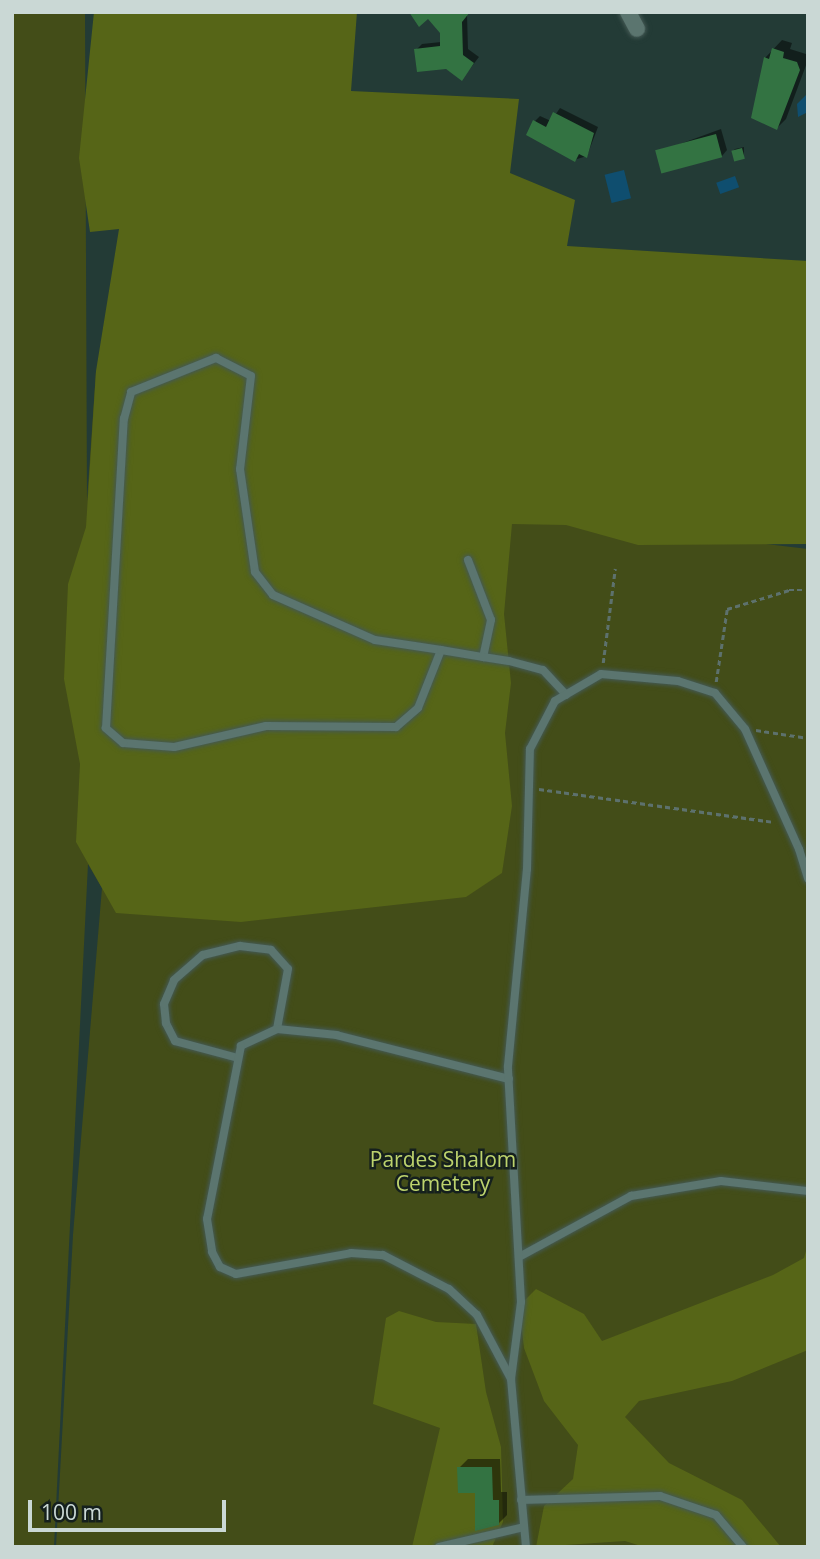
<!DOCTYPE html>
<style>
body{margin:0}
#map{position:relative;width:820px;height:1559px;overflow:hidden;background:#233b36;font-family:"Open Sans",sans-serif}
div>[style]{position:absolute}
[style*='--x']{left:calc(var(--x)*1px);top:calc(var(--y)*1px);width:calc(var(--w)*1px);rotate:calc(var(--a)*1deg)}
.green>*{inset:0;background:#434d18}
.forest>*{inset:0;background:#566517}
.water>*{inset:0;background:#0f4e6f;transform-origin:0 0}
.shadow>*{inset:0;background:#0007}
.building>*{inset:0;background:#337342;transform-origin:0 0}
.path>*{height:2.5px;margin-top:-1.25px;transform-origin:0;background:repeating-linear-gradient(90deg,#5d716d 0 5px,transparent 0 8.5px)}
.roads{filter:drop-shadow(0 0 2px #445954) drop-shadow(0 0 2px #445954)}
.service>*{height:8px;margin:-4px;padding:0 4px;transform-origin:4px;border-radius:4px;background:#5b756f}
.minor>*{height:16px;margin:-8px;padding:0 8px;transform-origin:8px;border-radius:8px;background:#5b756f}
span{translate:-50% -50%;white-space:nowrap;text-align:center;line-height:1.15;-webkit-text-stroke:5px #15201d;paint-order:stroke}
.park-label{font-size:21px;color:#bdd36d}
.frame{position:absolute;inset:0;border:14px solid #cad8d5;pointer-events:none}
.scale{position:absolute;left:28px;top:1500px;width:198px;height:32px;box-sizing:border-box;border:4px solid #cad8d5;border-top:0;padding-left:9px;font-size:21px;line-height:24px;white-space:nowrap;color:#cad8d5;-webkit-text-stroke:5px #15201d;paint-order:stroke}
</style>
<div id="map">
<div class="green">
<i style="clip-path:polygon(12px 12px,85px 12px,87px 501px,96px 371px,518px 514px,808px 549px,808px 1547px,56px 1547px,73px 1235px,102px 888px,88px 864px,54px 1547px,12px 1547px)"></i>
</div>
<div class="forest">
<i style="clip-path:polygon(94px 12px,357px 12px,351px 91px,519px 99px,510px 173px,575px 200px,567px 246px,808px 261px,808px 544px,638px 545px,566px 525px,512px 524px,504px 614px,511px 683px,505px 733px,512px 806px,502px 873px,466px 897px,241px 922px,116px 913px,76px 842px,80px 764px,64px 679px,68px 584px,86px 527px,96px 371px,119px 229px,90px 232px,79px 158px)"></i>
<i style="clip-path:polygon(808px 1244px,808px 1350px,732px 1381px,639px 1401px,625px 1417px,669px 1463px,742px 1500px,781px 1547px,644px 1547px,625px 1541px,536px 1547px,544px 1506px,573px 1479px,578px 1445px,544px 1401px,524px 1348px,519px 1306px,536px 1289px,584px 1314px,602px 1341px,773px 1275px,804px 1258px)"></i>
<i style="clip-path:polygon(399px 1311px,436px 1322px,476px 1324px,486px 1392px,501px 1447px,503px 1522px,492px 1547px,412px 1547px,440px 1428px,373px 1404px,386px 1318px)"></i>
</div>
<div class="water">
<i style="clip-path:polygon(808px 93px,808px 112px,798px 117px,797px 104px)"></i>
<i style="left:624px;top:170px;width:29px;height:20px;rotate:76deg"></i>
<i style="left:735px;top:176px;width:12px;height:20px;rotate:70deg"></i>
</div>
<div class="shadow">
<i style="clip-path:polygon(411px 12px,467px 14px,468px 49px,479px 57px,462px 79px,416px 50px,422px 44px,441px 42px,441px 32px,428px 17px)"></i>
<i style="clip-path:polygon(782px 40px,792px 43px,790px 49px,806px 54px,808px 60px,786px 119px,777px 128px,765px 58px)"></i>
<i style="clip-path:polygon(560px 108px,598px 127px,587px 156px,574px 160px,535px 121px,540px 116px,551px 121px)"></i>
<i style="clip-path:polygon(721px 129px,727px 150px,722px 156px,658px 152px)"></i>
<i style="clip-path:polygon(744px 147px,744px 158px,733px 151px,735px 149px)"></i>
<i style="clip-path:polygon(468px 1459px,500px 1459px,501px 1492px,507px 1492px,507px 1515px,498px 1524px,459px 1468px)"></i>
</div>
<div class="building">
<i style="clip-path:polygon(409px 12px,470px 12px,462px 22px,463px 55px,474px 63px,462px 81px,446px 69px,417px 72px,414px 49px,440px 46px,440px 33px,428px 19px,419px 27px)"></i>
<i style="clip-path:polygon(772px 48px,784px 52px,783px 58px,797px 62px,800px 70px,777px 130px,751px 118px,764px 57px,769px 59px)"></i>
<i style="clip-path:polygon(553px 112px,594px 133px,587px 158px,579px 154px,575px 162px,526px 135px,533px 120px,546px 127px)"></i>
<i style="left:716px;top:134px;width:24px;height:63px;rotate:75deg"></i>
<i style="left:742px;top:148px;width:11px;height:11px;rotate:75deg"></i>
<i style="clip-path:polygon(457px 1467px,492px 1467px,493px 1500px,499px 1500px,499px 1525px,475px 1531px,475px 1493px,458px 1493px)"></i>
</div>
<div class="path">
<i style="--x:603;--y:663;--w:95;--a:-82.7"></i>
<i style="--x:716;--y:682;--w:74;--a:-81.4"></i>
<i style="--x:727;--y:609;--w:65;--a:-17"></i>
<i style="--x:789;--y:590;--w:19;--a:0"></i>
<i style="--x:756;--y:730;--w:53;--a:8.7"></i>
<i style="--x:539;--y:789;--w:238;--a:8"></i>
</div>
<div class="roads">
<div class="service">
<i style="--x:468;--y:560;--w:64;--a:69"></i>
<i style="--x:491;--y:620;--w:38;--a:102"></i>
<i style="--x:441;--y:650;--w:62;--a:111.6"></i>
<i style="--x:418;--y:708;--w:29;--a:139"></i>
<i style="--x:396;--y:727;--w:130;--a:-179.6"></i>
<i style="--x:266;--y:726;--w:94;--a:167.1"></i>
<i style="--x:174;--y:747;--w:51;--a:-175.5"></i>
<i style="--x:123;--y:743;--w:23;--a:-139"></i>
<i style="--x:106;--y:728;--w:310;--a:-86.7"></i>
<i style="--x:124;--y:419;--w:28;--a:-75"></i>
<i style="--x:131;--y:392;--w:92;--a:-21.8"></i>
<i style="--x:216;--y:358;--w:39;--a:27"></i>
<i style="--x:251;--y:376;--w:94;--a:96.7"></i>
<i style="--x:240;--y:469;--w:104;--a:81.7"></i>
<i style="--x:255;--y:572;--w:29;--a:52"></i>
<i style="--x:273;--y:595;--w:111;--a:23.8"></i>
<i style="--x:375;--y:640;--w:67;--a:8.6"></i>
<i style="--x:441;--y:650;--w:43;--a:9.5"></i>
<i style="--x:483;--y:657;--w:26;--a:9"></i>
<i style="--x:509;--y:661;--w:35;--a:15"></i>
<i style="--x:543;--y:670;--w:34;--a:47"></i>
<i style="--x:238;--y:1058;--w:65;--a:-164.9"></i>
<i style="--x:175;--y:1041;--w:20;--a:-117"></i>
<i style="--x:166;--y:1023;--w:19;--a:-96"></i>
<i style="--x:164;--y:1004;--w:26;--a:-67"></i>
<i style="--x:174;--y:980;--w:38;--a:-41"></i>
<i style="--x:203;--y:955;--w:38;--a:-14"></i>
<i style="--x:240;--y:946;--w:31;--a:7"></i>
<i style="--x:271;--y:950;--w:25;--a:48"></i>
<i style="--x:288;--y:969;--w:61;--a:100.4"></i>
<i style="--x:509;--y:1079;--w:178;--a:-165.7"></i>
<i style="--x:337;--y:1035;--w:60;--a:-174.3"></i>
<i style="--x:277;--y:1029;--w:40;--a:155"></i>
<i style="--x:241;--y:1046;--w:176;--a:101.1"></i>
<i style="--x:207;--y:1219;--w:33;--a:81"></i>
<i style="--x:212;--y:1252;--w:17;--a:62"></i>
<i style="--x:220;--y:1267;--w:17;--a:24"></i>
<i style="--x:236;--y:1274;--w:117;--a:-10.3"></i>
<i style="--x:351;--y:1253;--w:32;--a:4"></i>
<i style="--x:383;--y:1255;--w:74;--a:27.3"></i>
<i style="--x:449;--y:1289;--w:38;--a:43"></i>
<i style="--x:477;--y:1315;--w:72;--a:62"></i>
<i style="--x:519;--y:1257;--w:128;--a:-28.6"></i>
<i style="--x:631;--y:1196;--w:91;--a:-9.5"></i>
<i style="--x:721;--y:1181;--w:88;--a:6.6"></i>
<i style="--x:521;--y:1500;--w:139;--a:-1.6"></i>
<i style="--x:660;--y:1496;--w:59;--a:18.7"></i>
<i style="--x:716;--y:1515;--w:42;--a:49.8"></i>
<i style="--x:439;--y:1547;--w:87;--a:-13.2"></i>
<i style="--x:526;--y:1547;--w:169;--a:-95.1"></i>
<i style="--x:511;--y:1379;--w:78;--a:-82.6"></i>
<i style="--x:521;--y:1302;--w:236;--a:-93.2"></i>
<i style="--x:508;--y:1066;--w:198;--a:-84.5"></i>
<i style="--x:527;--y:869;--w:120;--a:-88.6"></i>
<i style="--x:530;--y:749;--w:54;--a:-62.5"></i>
<i style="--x:555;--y:701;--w:53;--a:-30.4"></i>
<i style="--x:601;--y:674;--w:77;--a:5.2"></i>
<i style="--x:678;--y:681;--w:39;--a:18"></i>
<i style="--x:715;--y:693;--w:47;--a:50.2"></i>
<i style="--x:745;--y:729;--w:132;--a:65.8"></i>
<i style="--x:799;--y:849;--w:31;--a:73"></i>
</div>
<div class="minor">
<i style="--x:628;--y:12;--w:19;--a:62"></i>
</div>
</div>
<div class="park-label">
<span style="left:443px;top:1171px">Pardes Shalom<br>Cemetery</span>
</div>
<div class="frame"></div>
<div class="scale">100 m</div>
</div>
